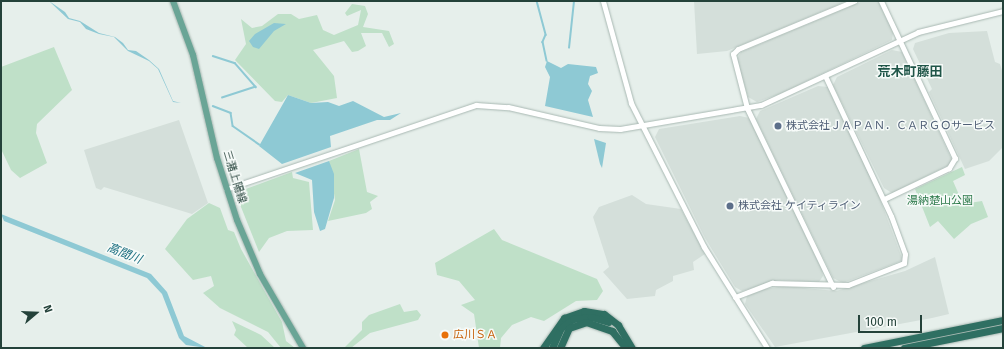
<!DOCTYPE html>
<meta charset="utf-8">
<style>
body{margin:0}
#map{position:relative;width:1004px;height:349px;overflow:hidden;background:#e6efeb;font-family:"Fira Sans","Noto Sans JP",sans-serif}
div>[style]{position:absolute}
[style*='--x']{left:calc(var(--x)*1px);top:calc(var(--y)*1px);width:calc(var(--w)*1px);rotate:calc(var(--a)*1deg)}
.built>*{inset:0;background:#d4dfda}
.green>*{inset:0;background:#bfe0c8}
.water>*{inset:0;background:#8ec9d4}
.stream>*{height:1.5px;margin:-0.75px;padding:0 0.75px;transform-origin:0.75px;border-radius:0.75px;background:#8ec9d4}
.roads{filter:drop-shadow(0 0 1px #a8b8b2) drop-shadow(0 0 1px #a8b8b2)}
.tertiary>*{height:5px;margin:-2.5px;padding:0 2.5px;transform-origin:2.5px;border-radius:2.5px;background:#fff}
.primary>*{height:6px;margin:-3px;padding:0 3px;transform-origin:3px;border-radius:3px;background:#6aa596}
.motorway>*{height:7px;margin:-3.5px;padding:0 3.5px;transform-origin:3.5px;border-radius:3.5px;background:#2f6f62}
.dots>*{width:11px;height:11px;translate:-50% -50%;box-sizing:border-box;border:2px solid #f7fbf9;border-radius:50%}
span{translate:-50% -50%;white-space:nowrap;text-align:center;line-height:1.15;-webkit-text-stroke:3px #f7fbf9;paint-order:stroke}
.service-label{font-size:11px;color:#4e5e75}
.left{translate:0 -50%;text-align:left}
.street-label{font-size:11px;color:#24423a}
.park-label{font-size:11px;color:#2d7a4b}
.food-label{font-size:11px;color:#c56008}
.water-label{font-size:12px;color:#1c6f80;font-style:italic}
.quarter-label{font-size:13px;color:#1f5548;font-weight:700}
.frame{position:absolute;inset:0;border:2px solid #24423a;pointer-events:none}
.north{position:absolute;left:16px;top:293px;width:40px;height:40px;-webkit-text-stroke:3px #f7fbf9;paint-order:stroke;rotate:71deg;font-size:11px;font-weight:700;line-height:16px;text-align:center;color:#24423a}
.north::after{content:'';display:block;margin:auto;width:14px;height:18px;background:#24423a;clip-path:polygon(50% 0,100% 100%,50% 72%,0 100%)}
.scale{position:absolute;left:858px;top:315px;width:64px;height:18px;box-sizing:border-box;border:2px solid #24423a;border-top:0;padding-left:5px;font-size:12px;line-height:14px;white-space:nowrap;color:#24423a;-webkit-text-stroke:3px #f7fbf9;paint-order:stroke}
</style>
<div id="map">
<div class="built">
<i style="clip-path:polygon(694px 1px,847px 1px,727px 51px,697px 54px)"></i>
<i style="clip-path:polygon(863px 1px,878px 1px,893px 33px,892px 40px,782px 93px,757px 102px,748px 97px,737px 59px,741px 52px)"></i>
<i style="clip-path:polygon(987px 31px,995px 62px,1000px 64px,1003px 74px,1003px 147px,989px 161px,965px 169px,929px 92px,932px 89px,913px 49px,915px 43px,949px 33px)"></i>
<i style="clip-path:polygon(892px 50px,902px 52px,952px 160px,949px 165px,892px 193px,884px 188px,833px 85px,837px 77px)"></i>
<i style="clip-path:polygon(818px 86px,828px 87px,877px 191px,902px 258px,901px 261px,843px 283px,833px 278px,756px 119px,760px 111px)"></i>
<i style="clip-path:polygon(740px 116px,749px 118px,822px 270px,823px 276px,819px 282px,778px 280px,742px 291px,735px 287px,705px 238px,655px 137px,659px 129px)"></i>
<i style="clip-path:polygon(179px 120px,208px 203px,192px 214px,104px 187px,101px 190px,96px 188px,84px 150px)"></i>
<i style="clip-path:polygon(632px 195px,646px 204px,681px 209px,705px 254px,693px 262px,694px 270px,673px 276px,673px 281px,656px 290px,655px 296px,627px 299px,603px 272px,609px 267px,593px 217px,599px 207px)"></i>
<i style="clip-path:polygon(935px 257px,949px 314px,932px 318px,775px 347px,745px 304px,747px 296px,765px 289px,784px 286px,836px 291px,905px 271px)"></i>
</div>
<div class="green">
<i style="clip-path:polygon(352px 4px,365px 6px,368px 14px,363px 27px,389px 31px,394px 44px,389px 47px,382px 33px,361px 33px,366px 46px,358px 51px,352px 52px,344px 41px,313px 50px,334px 76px,337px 98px,311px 103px,288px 95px,282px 102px,275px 101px,235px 60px,246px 44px,241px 19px,252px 28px,262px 26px,278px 14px,291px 14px,299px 19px,317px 15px,323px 30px,334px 35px,358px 25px,361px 10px,347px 16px,345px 13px)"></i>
<i style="clip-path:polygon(54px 47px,72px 90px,37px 124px,36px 133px,47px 163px,20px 178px,11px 170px,1px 149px,1px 67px)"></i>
<i style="clip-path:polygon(359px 149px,367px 192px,378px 196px,370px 202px,372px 209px,366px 213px,328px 221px,335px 200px,329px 161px)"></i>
<i style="clip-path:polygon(962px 167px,965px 175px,953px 181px,963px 204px,982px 201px,988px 217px,971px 224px,954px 239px,938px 221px,930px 227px,915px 189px)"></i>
<i style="clip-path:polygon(292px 172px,293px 178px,309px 182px,313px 230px,287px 231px,269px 238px,259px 252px,237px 197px,243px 190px)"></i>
<i style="clip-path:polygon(209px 203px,220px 208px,228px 230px,234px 232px,241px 249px,282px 322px,286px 341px,295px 348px,281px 348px,268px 332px,220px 308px,203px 293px,214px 286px,211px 276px,193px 280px,165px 249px,187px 219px)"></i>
<i style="clip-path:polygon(494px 229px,502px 240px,597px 279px,603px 291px,597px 300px,576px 301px,544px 321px,531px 317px,512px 325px,501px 338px,500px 348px,479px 348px,474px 314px,461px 305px,475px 300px,459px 281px,437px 275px,435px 263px)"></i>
<i style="clip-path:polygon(400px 304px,404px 312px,417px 310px,421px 315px,418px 320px,370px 333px,351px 348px,344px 348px,362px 330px,362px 322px,369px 315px)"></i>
<i style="clip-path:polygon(232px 321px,261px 335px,275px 348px,248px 348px,234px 335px,236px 330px)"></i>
</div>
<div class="water">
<i style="clip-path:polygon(49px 1px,65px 12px,69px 18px,80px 21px,99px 33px,115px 37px,123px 43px,128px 50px,136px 51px,149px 60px,159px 69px,173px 101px,181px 103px,173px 102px,158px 69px,149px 61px,128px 51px,114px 37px,99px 34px,86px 29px,80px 22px,68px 19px)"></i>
<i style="clip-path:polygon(274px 23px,286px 24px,274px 31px,259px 49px,253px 47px,249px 41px,255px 34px)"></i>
<i style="clip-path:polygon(547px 61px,561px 68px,568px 64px,596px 67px,598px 73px,590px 76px,588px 84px,592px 91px,588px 100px,593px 117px,545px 106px,550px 77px,545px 67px)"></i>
<i style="clip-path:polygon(288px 95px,311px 103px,328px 102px,339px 106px,353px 101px,384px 117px,401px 113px,390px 120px,377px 120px,330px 136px,331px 147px,282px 164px,259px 146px)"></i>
<i style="clip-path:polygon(594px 139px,606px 143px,602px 168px,600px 164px)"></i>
<i style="clip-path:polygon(329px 161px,334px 174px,334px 198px,325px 229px,320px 231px,314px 212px,312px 180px,295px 173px)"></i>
<i style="clip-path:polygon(1px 214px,151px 274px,167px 292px,184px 336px,207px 348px,186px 345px,179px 338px,162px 294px,147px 278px,4px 221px)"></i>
</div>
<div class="stream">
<i style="--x:537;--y:1;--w:35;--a:75"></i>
<i style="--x:546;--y:35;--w:8;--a:113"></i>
<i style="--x:543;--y:42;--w:19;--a:78"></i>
<i style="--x:569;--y:48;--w:47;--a:-83.9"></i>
<i style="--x:213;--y:56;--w:23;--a:18"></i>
<i style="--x:235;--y:63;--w:32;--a:49"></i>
<i style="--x:256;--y:87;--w:35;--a:162"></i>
<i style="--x:213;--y:106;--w:19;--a:21"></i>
<i style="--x:231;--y:113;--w:13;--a:81"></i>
<i style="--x:233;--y:126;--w:32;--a:35"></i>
</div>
<div class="roads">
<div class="tertiary">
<i style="--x:603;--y:1;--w:106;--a:74.6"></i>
<i style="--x:631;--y:103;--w:161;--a:63.1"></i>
<i style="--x:704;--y:247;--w:119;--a:58"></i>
<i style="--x:881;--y:1;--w:174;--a:64.8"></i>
<i style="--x:955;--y:158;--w:12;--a:121"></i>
<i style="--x:949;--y:168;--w:72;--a:154.5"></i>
<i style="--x:226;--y:189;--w:264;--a:-18.6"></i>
<i style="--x:476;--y:105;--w:32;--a:4"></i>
<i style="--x:508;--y:107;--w:93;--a:13"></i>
<i style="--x:599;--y:128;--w:21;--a:3"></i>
<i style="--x:620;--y:129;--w:143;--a:-9.7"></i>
<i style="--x:761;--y:105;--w:173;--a:-24.9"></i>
<i style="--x:918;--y:32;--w:88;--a:-13.9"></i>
<i style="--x:833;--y:287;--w:199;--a:-115.7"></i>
<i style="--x:747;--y:108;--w:56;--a:-104.5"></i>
<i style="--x:733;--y:54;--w:7;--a:-45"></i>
<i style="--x:738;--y:49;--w:126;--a:-22.5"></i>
<i style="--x:735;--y:297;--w:40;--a:-21"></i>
<i style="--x:772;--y:283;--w:76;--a:1.5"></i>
<i style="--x:848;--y:285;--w:60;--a:-21.4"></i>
<i style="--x:904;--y:263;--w:9;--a:-84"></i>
<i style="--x:905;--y:254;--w:40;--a:-110.2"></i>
<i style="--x:891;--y:216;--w:155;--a:-115.2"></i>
</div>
<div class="primary">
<i style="--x:173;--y:1;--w:58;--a:69.7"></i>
<i style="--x:193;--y:55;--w:106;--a:76.9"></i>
<i style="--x:217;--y:158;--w:65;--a:72.1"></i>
<i style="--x:237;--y:220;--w:59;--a:66.9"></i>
<i style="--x:260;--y:274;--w:86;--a:59.8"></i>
</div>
<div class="motorway">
<i style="--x:543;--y:348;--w:37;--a:-55"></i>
<i style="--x:564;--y:318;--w:21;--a:-19"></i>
<i style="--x:584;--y:311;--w:20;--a:9"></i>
<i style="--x:604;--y:314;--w:18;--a:38"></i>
<i style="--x:618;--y:325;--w:27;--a:59"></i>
<i style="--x:552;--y:348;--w:22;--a:-66"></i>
<i style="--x:561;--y:328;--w:15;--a:-37"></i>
<i style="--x:573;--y:319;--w:18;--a:-6"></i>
<i style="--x:591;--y:317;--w:18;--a:16"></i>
<i style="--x:560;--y:348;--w:22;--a:-66"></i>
<i style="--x:569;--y:328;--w:18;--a:-19"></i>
<i style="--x:586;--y:322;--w:28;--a:19"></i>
<i style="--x:612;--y:331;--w:22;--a:51"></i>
<i style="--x:864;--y:348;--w:142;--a:-11.4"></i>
<i style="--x:904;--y:348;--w:101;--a:-11.4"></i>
</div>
</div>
<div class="dots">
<i style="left:778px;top:126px;background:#5c6f8a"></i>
<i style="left:730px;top:206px;background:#5c6f8a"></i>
<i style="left:445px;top:335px;background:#e8710a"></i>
</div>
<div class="service-label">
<span class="left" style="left:786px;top:126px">株式会社ＪＡＰＡＮ．ＣＡＲＧＯサービス</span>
<span class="left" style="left:738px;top:206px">株式会社 ケイティライン</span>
</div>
<div class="street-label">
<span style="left:234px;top:177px;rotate:73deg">三潴上陽線</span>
</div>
<div class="park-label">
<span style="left:940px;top:201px">湯納楚山公園</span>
</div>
<div class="food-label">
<span class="left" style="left:453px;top:335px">広川ＳＡ</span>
</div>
<div class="water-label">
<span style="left:124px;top:254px;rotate:22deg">高間川</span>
</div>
<div class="quarter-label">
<span style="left:910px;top:72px">荒木町藤田</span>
</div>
<div class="frame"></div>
<div class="north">N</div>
<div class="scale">100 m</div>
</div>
